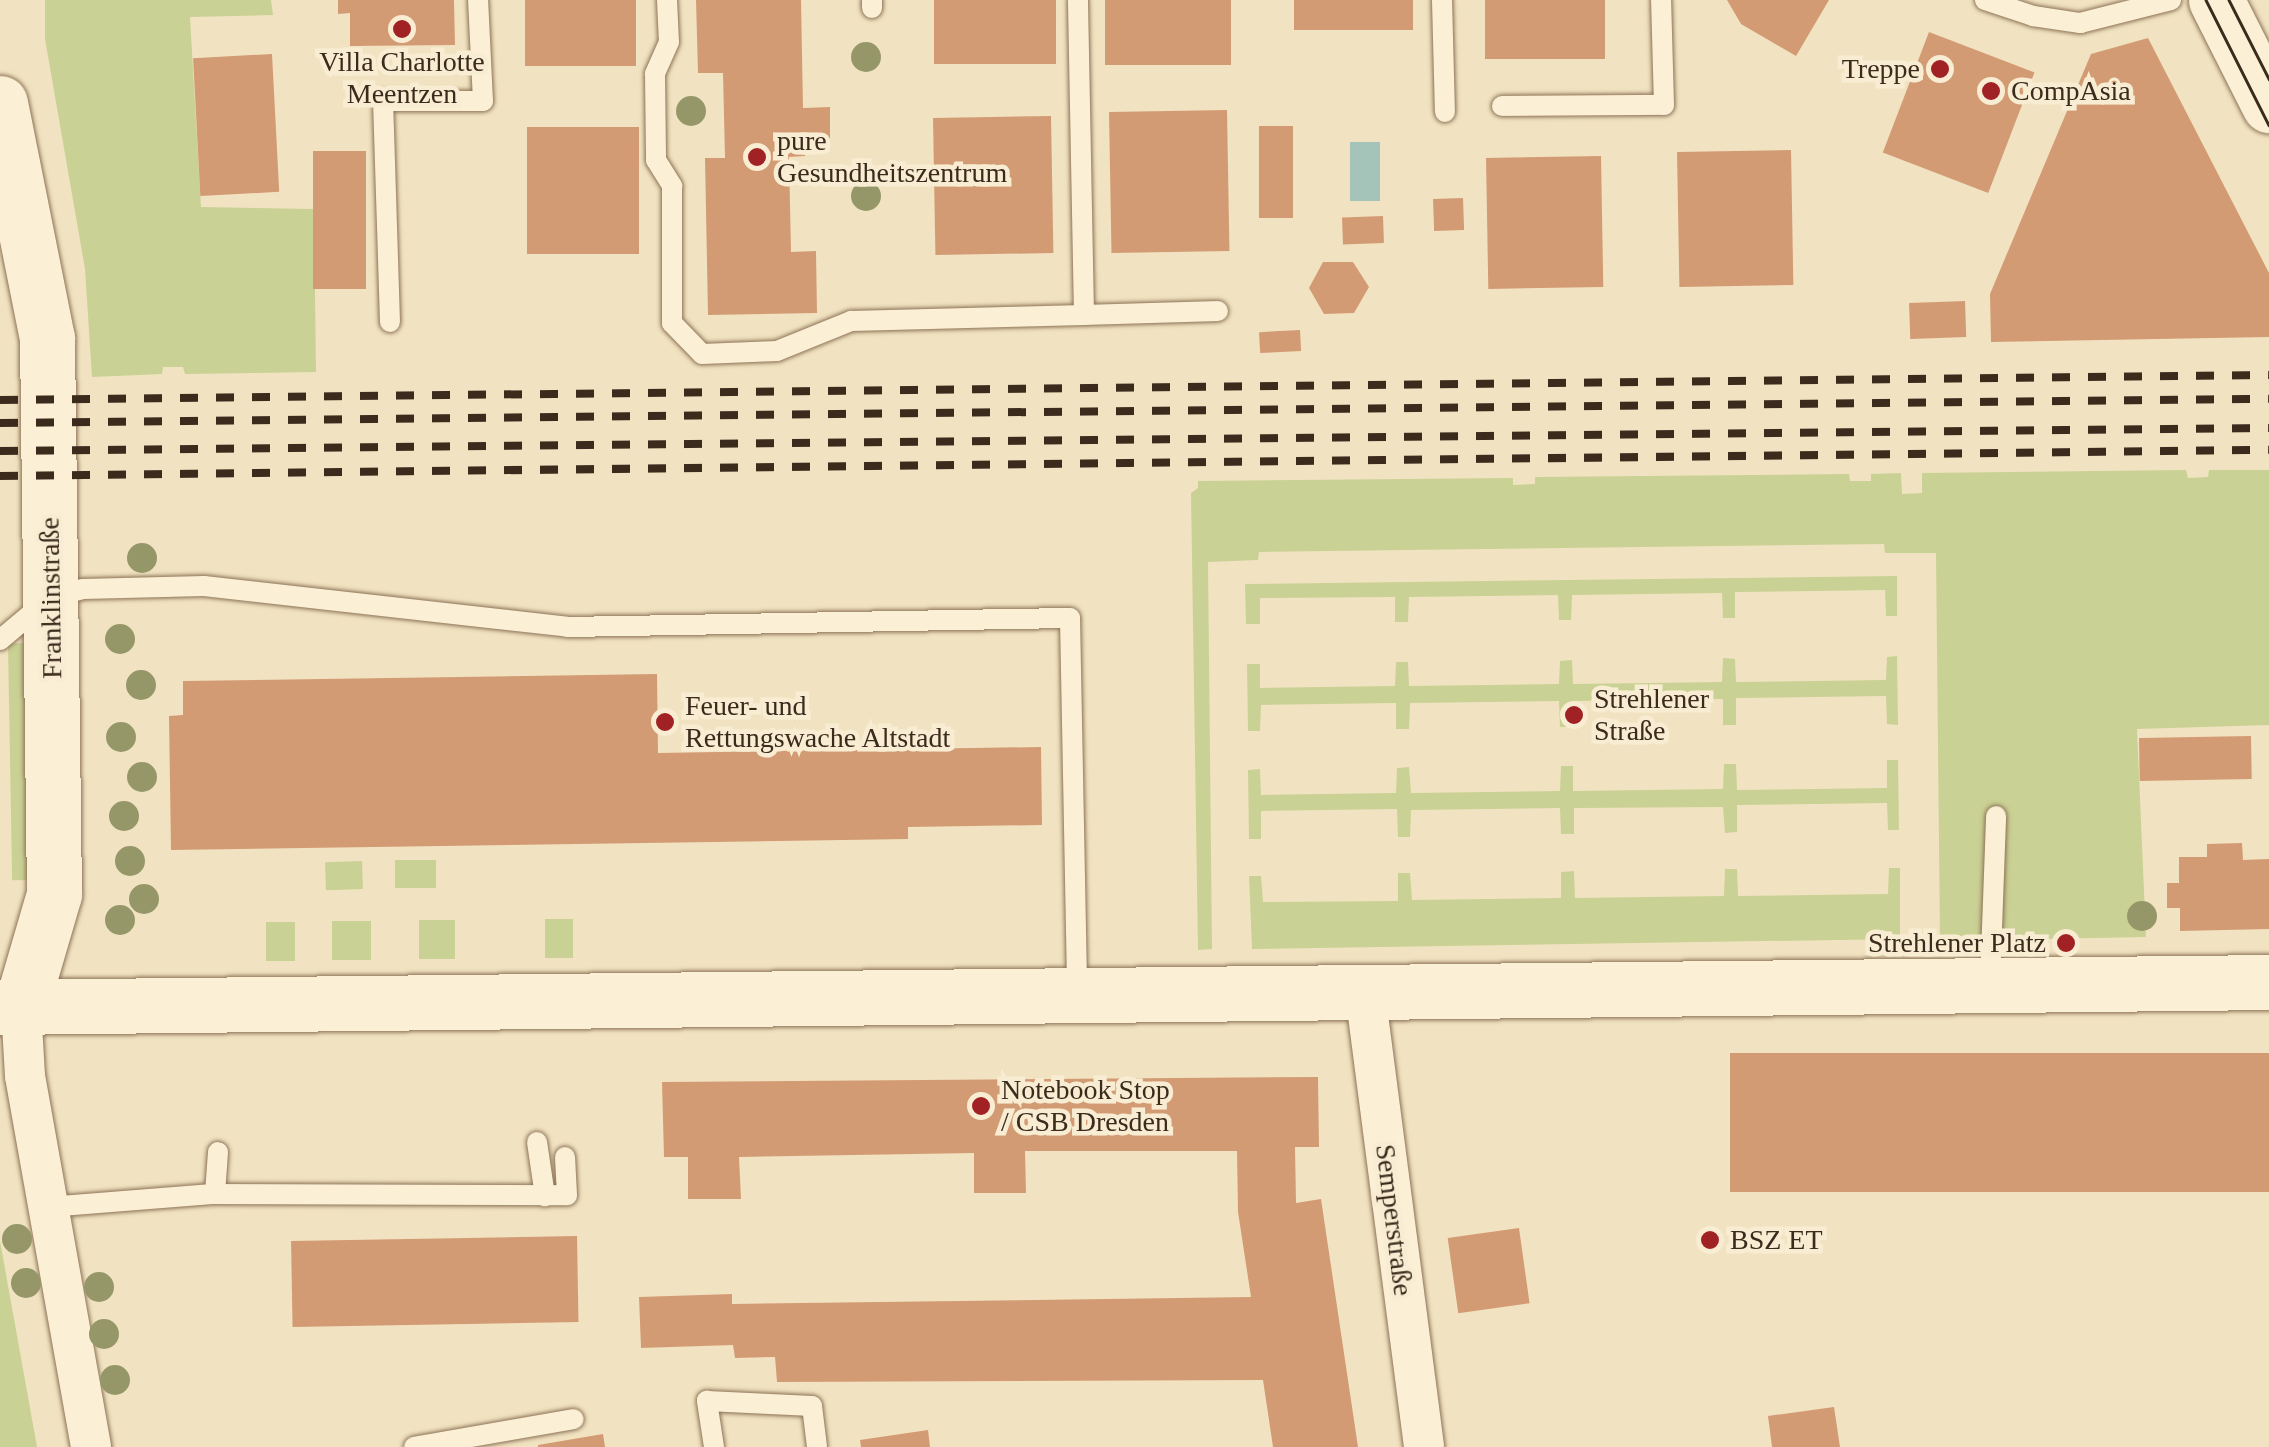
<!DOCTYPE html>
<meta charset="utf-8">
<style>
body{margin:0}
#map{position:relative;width:2269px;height:1447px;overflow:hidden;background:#f1e3c1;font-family:"Times New Roman",serif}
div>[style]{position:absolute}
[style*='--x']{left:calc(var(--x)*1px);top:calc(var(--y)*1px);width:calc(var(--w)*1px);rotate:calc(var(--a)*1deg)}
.green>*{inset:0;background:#cad194;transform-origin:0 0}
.water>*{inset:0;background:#a4c4ba;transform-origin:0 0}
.building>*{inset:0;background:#d39b74;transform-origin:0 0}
.roads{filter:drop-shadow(0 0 2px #8d7357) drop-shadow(0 0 2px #8d7357)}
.service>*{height:20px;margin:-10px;padding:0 10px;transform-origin:10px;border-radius:10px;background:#fbf0d5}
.minor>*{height:40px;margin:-20px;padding:0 20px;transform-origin:20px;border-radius:20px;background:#fbf0d5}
.secondary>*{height:55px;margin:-27.5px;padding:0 27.5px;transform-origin:27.5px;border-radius:27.5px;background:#fbf0d5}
.tram>*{height:2.5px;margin:-1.25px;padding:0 1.25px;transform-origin:1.25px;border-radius:1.25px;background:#3b2b1d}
.rail>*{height:8px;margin-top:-4px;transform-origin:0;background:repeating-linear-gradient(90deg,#3b2b1d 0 18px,transparent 0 36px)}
.trees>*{width:30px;height:30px;margin:-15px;border-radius:50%;background:#969769}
.dots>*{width:28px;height:28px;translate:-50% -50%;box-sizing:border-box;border:5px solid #f8edd2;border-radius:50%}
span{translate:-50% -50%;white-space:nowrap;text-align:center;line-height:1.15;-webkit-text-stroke:9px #f8edd2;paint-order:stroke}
.poi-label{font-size:28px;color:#3b2b1d}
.right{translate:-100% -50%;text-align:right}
.left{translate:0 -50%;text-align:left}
.street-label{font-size:28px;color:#3b2b1d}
</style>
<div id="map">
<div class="green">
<i style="clip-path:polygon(45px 0,271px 0,273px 15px,190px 17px,201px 207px,314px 209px,316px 372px,185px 374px,183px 367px,163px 367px,162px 374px,92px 377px,85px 269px,45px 39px)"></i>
<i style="clip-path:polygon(2186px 470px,2188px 478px,2208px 477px,2209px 470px,2269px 470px,2269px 725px,2137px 729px,2146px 937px,1940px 941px,1936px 553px,1885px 553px,1884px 544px,1259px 552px,1258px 560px,1208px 562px,1212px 949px,1198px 950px,1191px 493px,1198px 488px,1198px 481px,1513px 478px,1513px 485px,1535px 484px,1535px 477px,1849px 474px,1850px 481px,1871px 481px,1871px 474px,1901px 473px,1902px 494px,1922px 493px,1922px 473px)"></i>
<i style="clip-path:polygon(1897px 576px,1897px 616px,1886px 616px,1885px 590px,1735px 592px,1735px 618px,1723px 618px,1722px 593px,1572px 595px,1571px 620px,1559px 620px,1558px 595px,1409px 597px,1408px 622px,1395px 622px,1395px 597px,1260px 598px,1260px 624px,1246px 624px,1245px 584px)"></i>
<i style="left:30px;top:643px;width:237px;height:22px;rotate:89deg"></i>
<i style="clip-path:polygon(1897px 656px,1898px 725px,1887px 724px,1886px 696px,1736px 698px,1736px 725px,1723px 725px,1723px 699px,1573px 701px,1572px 727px,1560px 727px,1559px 701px,1410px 703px,1409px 729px,1396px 729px,1396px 703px,1261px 705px,1260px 731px,1248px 731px,1247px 664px,1260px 664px,1260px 688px,1395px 686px,1396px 662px,1408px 662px,1409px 686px,1559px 684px,1560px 661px,1572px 660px,1573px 684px,1722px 682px,1723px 658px,1735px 659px,1736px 682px,1886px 680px,1887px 657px)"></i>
<i style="clip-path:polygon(1887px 760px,1898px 760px,1899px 830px,1888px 830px,1887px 803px,1737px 805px,1737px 832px,1725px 833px,1723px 807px,1574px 808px,1574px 834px,1561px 834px,1560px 808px,1411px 810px,1410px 837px,1398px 837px,1397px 809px,1261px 811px,1261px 839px,1249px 839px,1248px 770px,1260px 769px,1261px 795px,1396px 793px,1397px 768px,1409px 767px,1411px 793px,1560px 791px,1561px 766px,1573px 766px,1573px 791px,1723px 789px,1724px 764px,1736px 764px,1737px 790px,1887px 788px)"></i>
<i style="left:436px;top:860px;width:28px;height:41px;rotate:90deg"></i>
<i style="left:362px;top:861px;width:28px;height:37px;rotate:88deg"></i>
<i style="clip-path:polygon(1889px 868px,1900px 868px,1900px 939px,1252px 949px,1249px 876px,1261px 876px,1263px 902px,1398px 901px,1398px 873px,1410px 873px,1412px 900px,1561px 898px,1561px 872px,1574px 871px,1575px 898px,1724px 896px,1725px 869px,1737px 869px,1738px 896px,1888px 894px)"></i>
<i style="left:545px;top:919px;width:28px;height:39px"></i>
<i style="left:455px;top:920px;width:39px;height:36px;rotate:90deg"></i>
<i style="left:371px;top:921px;width:39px;height:39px;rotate:90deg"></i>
<i style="left:266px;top:922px;width:29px;height:39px"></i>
<i style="clip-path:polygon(0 1241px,37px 1447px,0 1447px)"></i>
</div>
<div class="water">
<i style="left:1350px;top:142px;width:30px;height:59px"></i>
</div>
<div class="building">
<i style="clip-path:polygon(338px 0,454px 0,455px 45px,350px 46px,350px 13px,338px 14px)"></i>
<i style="left:525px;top:0;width:111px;height:66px"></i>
<i style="clip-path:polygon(696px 0,801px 0,803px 108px,830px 107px,830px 139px,804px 140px,805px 156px,789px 157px,791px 252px,816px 251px,817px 313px,708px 315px,705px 158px,725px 158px,723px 73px,698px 73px)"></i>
<i style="left:934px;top:0;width:122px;height:64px"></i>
<i style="left:1105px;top:0;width:126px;height:65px"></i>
<i style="left:1294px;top:0;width:119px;height:30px"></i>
<i style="left:1485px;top:0;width:120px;height:59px"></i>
<i style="clip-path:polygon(1727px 0,1829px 0,1796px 56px,1741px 24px)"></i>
<i style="left:1929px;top:32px;width:113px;height:129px;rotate:21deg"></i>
<i style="clip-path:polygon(2148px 38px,2269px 273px,2269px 337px,1991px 342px,1990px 294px,2091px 54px)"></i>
<i style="left:272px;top:54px;width:138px;height:79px;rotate:87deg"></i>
<i style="left:1227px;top:110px;width:141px;height:118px;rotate:89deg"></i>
<i style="left:1051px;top:116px;width:137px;height:118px;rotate:89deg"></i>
<i style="left:1259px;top:126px;width:34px;height:92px"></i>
<i style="left:639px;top:127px;width:127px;height:112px;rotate:90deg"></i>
<i style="left:1791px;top:150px;width:135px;height:114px;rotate:89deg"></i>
<i style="left:313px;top:151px;width:53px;height:138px"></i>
<i style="left:1601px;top:156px;width:131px;height:115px;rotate:89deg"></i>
<i style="left:1463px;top:198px;width:32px;height:30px;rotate:88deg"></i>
<i style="left:1383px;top:216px;width:27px;height:41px;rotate:88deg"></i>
<i style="clip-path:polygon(1323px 262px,1353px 262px,1369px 287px,1354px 313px,1324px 314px,1309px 288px)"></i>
<i style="left:1965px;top:301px;width:36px;height:56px;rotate:88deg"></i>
<i style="left:1300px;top:330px;width:21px;height:41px;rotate:87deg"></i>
<i style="clip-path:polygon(657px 674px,658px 753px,1041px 747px,1042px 825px,908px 827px,908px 839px,171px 850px,169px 716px,183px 715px,183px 681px)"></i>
<i style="left:2251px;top:736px;width:43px;height:112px;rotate:89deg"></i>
<i style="clip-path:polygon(2242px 843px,2243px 860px,2269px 859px,2269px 929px,2180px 931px,2180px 908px,2167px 908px,2167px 883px,2179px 883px,2179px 857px,2207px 857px,2207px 844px)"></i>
<i style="left:2269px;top:1053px;width:139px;height:539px;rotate:90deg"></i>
<i style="clip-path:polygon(1318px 1077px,1319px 1147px,1295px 1147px,1296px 1203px,1321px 1199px,1358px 1447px,1273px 1447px,1263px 1380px,777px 1382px,775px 1357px,735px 1358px,733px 1345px,641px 1348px,639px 1297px,732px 1294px,732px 1304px,1251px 1297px,1238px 1212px,1237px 1151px,1025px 1151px,1026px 1193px,974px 1193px,974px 1153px,739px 1157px,741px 1199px,688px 1199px,688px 1157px,664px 1157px,662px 1082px)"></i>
<i style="left:1519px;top:1228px;width:76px;height:72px;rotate:82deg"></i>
<i style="left:577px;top:1236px;width:86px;height:286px;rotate:89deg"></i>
<i style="clip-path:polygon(1834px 1407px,1840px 1447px,1772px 1447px,1768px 1416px)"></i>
<i style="clip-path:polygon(928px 1430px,930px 1447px,861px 1447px,860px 1440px)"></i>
<i style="clip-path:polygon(603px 1434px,605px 1447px,538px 1447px,538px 1445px)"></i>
</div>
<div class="roads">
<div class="service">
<i style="--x:667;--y:0;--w:42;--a:87.3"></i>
<i style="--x:669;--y:42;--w:35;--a:114"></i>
<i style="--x:655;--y:74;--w:86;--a:89.3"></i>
<i style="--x:656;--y:160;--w:31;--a:58"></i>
<i style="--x:672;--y:186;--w:137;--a:90"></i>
<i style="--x:672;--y:323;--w:43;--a:45.9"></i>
<i style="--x:702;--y:354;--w:75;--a:-2.3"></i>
<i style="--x:777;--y:351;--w:80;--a:-22.1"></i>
<i style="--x:851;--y:321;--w:233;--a:-1.5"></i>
<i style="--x:1084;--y:315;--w:315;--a:-91.1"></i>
<i style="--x:872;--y:0;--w:8;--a:90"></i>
<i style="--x:1442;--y:0;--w:112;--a:88.5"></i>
<i style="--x:1985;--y:0;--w:51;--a:18.4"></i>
<i style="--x:2033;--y:16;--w:48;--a:8.5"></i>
<i style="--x:2080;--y:23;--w:94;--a:-14.2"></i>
<i style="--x:1502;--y:106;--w:162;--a:-0.4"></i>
<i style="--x:1664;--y:105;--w:105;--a:-91.6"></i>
<i style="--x:1084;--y:315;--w:134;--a:-1.7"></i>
<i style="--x:390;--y:322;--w:221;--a:-91.8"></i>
<i style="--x:383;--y:101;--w:100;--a:0"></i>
<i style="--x:483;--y:101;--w:101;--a:-92.8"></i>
<i style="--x:0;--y:640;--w:67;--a:-40.1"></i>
<i style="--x:51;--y:597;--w:33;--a:-14"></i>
<i style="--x:83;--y:589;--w:121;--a:-1.4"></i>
<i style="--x:204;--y:586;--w:365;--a:6.4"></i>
<i style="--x:567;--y:627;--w:503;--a:-1.03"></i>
<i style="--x:1070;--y:618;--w:374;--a:88.9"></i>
<i style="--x:1990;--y:983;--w:167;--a:-87.9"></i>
<i style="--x:537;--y:1142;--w:55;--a:81.6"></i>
<i style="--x:215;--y:1194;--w:42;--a:-85.9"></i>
<i style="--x:48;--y:1207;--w:168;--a:-4.5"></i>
<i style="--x:215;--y:1194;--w:352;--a:0.2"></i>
<i style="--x:567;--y:1195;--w:38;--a:-93"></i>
<i style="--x:414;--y:1447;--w:162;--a:-9.9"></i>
<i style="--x:714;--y:1447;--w:47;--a:-98.7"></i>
<i style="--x:707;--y:1401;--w:105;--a:2.7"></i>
<i style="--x:812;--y:1406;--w:41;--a:83"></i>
</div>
<div class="minor">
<i style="--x:1365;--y:992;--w:459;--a:82.6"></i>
<i style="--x:21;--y:1007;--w:69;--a:86.7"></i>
<i style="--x:25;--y:1076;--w:377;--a:79.9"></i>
</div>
<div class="secondary">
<i style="--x:2216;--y:0;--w:118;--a:63.2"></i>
<i style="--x:0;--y:103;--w:240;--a:78.7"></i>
<i style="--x:47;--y:338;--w:556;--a:89.28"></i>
<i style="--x:54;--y:894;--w:118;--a:106.3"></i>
<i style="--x:0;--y:1007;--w:2269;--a:-0.63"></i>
</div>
</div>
<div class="tram">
<i style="--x:2206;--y:0;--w:140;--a:63.3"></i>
<i style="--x:2229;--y:0;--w:89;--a:63.1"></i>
</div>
<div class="rail">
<i style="--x:0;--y:400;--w:2269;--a:-0.63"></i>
<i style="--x:0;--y:423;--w:2269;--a:-0.61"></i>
<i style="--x:0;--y:451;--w:2269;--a:-0.58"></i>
<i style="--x:0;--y:476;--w:2269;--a:-0.66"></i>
</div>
<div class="trees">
<i style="left:866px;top:57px"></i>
<i style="left:691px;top:111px"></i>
<i style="left:866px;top:196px"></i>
<i style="left:142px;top:558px"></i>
<i style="left:120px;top:639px"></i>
<i style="left:141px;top:685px"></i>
<i style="left:121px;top:737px"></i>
<i style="left:142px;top:777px"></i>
<i style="left:124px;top:816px"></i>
<i style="left:130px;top:861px"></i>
<i style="left:144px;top:899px"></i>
<i style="left:2142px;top:916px"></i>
<i style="left:120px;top:920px"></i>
<i style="left:17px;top:1239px"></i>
<i style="left:26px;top:1283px"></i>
<i style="left:99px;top:1287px"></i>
<i style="left:104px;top:1334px"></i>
<i style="left:115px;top:1380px"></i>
</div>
<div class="dots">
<i style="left:402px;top:29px;background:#a12224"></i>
<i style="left:1940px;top:69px;background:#a12224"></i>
<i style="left:1991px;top:91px;background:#a12224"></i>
<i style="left:757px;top:157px;background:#a12224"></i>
<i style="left:1574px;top:715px;background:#a12224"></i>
<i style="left:665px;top:722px;background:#a12224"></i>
<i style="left:2066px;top:943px;background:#a12224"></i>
<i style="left:981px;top:1106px;background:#a12224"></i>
<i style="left:1710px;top:1240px;background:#a12224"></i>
</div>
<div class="poi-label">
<span style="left:402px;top:78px">Villa Charlotte<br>Meentzen</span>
<span class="right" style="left:1920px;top:69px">Treppe</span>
<span class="left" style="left:2011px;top:91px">CompAsia</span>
<span class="left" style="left:777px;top:157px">pure<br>Gesundheitszentrum</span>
<span class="left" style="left:1594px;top:715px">Strehlener<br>Straße</span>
<span class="left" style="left:685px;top:722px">Feuer- und<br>Rettungswache Altstadt</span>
<span class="right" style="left:2046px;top:943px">Strehlener Platz</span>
<span class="left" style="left:1001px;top:1106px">Notebook Stop<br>/ CSB Dresden</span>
<span class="left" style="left:1730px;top:1240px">BSZ ET</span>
</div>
<div class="street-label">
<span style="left:51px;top:598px;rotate:-91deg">Franklinstraße</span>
<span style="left:1394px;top:1220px;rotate:83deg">Semperstraße</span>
</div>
</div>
